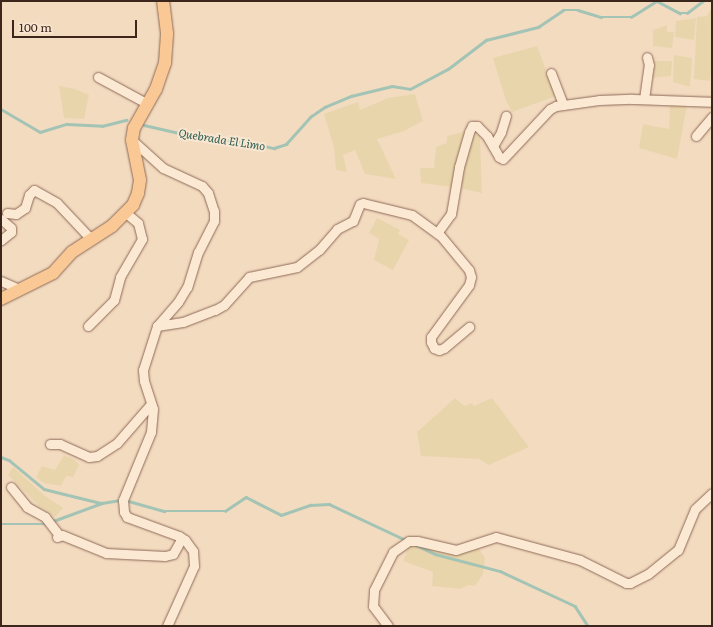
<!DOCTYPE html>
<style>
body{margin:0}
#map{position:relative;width:713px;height:627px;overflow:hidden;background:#f3dbc0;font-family:Literata,serif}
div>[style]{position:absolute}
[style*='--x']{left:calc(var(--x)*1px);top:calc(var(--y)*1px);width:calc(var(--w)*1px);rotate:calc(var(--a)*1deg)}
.farmland>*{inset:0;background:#e9d5ac}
.stream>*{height:2.5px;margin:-1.25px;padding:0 1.25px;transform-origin:1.25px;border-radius:1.25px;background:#a3c4b5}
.roads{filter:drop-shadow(0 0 1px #8e6a56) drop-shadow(0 0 1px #8e6a56)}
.minor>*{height:9px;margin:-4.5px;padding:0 4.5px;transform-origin:4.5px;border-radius:4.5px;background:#fce9d4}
.major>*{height:12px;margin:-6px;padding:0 6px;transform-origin:6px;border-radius:6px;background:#fac894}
span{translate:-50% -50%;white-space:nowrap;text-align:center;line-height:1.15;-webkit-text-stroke:4px #f9e6d1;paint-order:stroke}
.water-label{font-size:11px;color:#295d51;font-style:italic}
.frame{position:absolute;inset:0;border:2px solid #3c261c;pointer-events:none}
.scale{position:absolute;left:12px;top:20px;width:125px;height:18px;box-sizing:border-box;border:2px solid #3c261c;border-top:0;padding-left:5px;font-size:12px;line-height:14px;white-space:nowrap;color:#3c261c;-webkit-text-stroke:3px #f9e6d1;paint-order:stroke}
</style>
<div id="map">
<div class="farmland">
<i style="clip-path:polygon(712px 7px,712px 65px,710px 81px,694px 79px,697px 17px,707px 16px)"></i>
<i style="clip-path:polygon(696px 18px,694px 40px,675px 37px,676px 21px)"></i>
<i style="clip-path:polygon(667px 25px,667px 32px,674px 32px,672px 48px,653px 46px,653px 30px)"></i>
<i style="clip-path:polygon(537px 46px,556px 96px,512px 112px,506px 101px,493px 58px)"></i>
<i style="clip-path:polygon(674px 55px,692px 58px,690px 87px,673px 82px)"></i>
<i style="clip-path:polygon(652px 61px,672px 61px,671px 76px,650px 78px)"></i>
<i style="clip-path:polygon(59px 86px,75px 89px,89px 95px,84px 119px,64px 118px)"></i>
<i style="clip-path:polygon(415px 94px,423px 121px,404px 131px,377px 139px,396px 179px,365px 174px,355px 150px,343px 155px,347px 172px,336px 170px,334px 148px,324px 114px,358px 102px,360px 110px,388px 98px)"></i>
<i style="clip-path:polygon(670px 105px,687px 105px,677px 159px,639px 148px,643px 124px,669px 129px)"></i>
<i style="clip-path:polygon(466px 131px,453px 187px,421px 183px,420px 168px,434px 168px,436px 147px,447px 143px,447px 136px)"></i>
<i style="clip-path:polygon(474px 134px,480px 136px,482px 193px,459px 188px,467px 151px)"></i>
<i style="clip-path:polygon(377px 218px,400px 230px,398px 234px,409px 240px,393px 270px,374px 260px,379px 239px,369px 233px)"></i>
<i style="clip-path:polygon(455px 398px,464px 406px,472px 403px,474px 406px,492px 398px,529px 447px,489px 465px,479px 459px,421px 456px,417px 432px)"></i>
<i style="clip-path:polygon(64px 455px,75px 460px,79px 465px,73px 477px,66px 476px,61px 486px,44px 483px,36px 477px,42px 466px,55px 470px)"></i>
<i style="clip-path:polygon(13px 467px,45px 496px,63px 508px,55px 517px,39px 506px,8px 475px)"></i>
<i style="clip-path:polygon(410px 544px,437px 549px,478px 547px,485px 558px,483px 574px,475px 586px,468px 585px,461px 589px,432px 586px,433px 572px,403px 561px)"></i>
</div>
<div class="stream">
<i style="--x:1;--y:109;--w:45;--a:30.5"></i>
<i style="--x:40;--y:132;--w:28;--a:-17"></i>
<i style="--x:67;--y:124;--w:35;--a:3"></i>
<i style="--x:102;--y:126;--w:25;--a:-14"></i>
<i style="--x:144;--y:125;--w:58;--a:12.8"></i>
<i style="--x:201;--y:138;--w:46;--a:5"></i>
<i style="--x:247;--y:142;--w:28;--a:13"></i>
<i style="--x:274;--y:148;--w:13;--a:-18"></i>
<i style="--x:286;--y:144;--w:36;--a:-48"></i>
<i style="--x:310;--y:117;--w:18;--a:-34"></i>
<i style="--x:325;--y:107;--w:28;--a:-23"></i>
<i style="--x:351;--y:96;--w:42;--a:-13.7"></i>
<i style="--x:392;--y:86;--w:18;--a:9"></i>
<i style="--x:410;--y:89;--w:43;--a:-27.8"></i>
<i style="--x:448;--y:69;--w:48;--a:-37.3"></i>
<i style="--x:486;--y:40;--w:54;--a:-14"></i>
<i style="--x:538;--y:27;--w:30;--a:-34"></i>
<i style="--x:563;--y:10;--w:15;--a:0"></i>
<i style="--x:578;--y:10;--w:24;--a:17"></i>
<i style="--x:601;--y:17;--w:30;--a:0"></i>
<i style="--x:631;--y:17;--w:31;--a:-32"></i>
<i style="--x:657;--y:1;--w:26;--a:28"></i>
<i style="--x:680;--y:13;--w:7;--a:0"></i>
<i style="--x:687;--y:13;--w:20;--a:-37"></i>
<i style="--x:1;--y:457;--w:9;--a:21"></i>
<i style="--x:9;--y:460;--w:45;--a:39.6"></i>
<i style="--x:44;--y:489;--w:59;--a:13.8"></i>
<i style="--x:125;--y:500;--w:41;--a:15.8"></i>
<i style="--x:164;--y:511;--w:61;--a:0"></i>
<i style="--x:225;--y:511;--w:25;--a:-34"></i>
<i style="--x:246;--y:497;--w:39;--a:27"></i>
<i style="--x:281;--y:515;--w:31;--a:-19"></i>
<i style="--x:310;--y:505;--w:19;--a:-3"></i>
<i style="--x:329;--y:504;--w:85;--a:25.1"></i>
<i style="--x:1;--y:524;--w:44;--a:0"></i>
<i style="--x:45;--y:524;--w:61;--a:-20.2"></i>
<i style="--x:102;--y:503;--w:18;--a:-9"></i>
<i style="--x:416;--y:545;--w:21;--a:25"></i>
<i style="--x:435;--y:554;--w:67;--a:14.7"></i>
<i style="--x:500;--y:571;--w:83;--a:25"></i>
<i style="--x:575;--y:606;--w:24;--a:57"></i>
</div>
<div class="roads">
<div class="minor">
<i style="--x:551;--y:73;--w:34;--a:69"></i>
<i style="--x:98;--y:77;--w:55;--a:28.4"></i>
<i style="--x:644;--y:99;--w:34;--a:-82"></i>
<i style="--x:649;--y:65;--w:8;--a:-104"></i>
<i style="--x:696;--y:136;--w:25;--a:-50"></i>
<i style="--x:132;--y:140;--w:42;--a:42.1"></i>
<i style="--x:163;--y:168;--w:43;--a:24.8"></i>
<i style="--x:202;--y:186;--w:9;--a:49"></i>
<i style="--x:208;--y:193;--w:19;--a:72"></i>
<i style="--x:214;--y:211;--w:10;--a:90"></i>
<i style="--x:214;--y:221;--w:35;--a:117"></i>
<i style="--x:198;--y:252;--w:37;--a:107"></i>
<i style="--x:187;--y:287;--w:17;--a:121"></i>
<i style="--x:178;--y:302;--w:32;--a:131"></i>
<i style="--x:157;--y:326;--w:46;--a:107.7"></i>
<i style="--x:143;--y:370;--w:11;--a:85"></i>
<i style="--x:144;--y:381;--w:29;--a:72"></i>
<i style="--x:153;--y:409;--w:23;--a:95"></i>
<i style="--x:151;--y:432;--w:74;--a:112.4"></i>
<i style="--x:123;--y:500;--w:12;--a:85"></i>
<i style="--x:124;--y:512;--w:6;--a:59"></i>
<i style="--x:127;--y:517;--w:55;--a:20.1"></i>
<i style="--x:179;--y:536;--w:7;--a:34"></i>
<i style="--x:185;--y:540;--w:14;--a:54"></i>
<i style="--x:193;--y:551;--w:15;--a:86"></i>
<i style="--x:194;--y:566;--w:66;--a:114.2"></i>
<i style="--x:493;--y:146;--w:16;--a:-60"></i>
<i style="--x:501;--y:132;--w:17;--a:-73"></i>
<i style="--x:7;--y:213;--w:9;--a:6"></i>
<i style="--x:16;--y:214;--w:11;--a:-34"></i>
<i style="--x:25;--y:208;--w:14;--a:-73"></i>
<i style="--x:29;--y:195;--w:7;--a:-45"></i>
<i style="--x:34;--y:190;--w:26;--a:29"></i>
<i style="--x:57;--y:203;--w:50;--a:46.6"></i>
<i style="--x:1;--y:219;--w:13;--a:42"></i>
<i style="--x:11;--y:228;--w:4;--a:90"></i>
<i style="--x:11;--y:232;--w:13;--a:141"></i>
<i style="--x:437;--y:233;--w:24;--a:-54"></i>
<i style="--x:451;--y:214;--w:48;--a:-80.3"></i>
<i style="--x:459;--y:167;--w:36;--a:-74"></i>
<i style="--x:469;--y:132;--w:7;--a:-63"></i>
<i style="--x:472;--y:126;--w:5;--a:0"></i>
<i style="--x:477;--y:126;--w:14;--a:45"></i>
<i style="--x:487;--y:136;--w:24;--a:60"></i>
<i style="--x:499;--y:157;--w:4;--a:27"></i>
<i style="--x:503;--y:159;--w:69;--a:-46.8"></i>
<i style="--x:550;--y:109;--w:7;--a:-27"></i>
<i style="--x:556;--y:106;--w:43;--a:-7.9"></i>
<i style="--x:599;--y:100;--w:33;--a:-2"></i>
<i style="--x:632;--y:99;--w:80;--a:2.1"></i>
<i style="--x:1;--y:281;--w:20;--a:24"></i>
<i style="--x:88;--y:326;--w:37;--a:-45"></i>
<i style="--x:114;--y:300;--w:24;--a:-75"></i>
<i style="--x:120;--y:277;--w:44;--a:-59.9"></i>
<i style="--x:142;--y:239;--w:16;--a:-104"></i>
<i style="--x:138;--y:223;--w:16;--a:-140"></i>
<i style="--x:157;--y:326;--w:26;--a:-9"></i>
<i style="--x:183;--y:322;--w:34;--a:-21"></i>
<i style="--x:215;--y:310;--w:10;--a:-29"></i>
<i style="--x:224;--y:305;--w:38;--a:-48"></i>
<i style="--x:249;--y:277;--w:49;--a:-11.8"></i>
<i style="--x:297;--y:267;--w:28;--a:-38"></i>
<i style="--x:319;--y:250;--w:28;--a:-49"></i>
<i style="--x:337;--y:229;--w:18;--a:-27"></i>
<i style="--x:353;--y:221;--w:18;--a:-68"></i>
<i style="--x:360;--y:204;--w:3;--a:-18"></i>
<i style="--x:363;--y:203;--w:50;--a:13.8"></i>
<i style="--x:412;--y:215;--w:34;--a:36"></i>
<i style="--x:440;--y:235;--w:45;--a:50.4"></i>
<i style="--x:469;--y:270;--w:7;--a:74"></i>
<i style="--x:471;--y:277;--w:8;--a:104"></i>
<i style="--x:469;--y:285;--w:64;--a:126.2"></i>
<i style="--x:431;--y:337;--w:5;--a:90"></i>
<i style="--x:431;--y:342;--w:7;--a:63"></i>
<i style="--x:434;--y:348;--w:5;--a:22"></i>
<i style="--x:439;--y:350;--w:5;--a:-22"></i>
<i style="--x:444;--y:348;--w:33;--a:-40"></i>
<i style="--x:50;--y:444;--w:10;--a:0"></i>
<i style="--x:60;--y:444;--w:32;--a:24"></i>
<i style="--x:89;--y:457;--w:8;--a:-7"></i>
<i style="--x:97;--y:456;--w:24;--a:-33"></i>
<i style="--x:117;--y:443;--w:52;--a:-48.9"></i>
<i style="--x:11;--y:487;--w:26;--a:51"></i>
<i style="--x:27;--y:507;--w:21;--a:29"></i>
<i style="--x:45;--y:517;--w:24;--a:52"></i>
<i style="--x:57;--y:537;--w:5;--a:-22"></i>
<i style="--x:62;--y:535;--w:48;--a:22.2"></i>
<i style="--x:106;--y:553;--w:59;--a:2.9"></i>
<i style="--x:165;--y:556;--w:8;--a:-14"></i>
<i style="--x:173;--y:554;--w:18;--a:-61"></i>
<i style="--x:388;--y:626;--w:25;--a:-127"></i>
<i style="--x:373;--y:606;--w:16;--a:-86"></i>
<i style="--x:374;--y:590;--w:42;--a:-63.4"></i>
<i style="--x:393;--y:552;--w:19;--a:-35"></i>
<i style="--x:409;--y:541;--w:8;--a:0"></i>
<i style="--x:417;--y:541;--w:40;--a:13"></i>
<i style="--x:456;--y:550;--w:42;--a:-18"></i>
<i style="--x:496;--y:537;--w:87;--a:15.3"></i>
<i style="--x:580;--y:560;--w:51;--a:26.6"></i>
<i style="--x:626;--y:583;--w:4;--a:0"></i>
<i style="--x:630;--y:583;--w:20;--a:-27"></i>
<i style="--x:648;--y:574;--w:38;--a:-39"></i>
<i style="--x:678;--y:550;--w:44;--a:-67.5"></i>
<i style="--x:695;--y:509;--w:23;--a:-43"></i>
</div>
<div class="major">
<i style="--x:1;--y:299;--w:58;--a:-26.6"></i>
<i style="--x:53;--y:273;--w:28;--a:-48"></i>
<i style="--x:72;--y:252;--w:48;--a:-33"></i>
<i style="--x:112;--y:226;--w:30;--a:-45"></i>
<i style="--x:133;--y:205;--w:13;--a:-67"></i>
<i style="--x:138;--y:193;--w:13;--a:-81"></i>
<i style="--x:140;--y:180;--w:41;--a:-101.3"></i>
<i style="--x:132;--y:140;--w:12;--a:-81"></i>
<i style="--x:134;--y:128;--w:45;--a:-60.6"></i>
<i style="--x:156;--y:89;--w:28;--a:-71"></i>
<i style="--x:165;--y:63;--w:30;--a:-86"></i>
<i style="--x:167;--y:33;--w:32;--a:-97"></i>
</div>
</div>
<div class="water-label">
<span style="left:222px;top:139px;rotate:9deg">Quebrada El Limo</span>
</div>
<div class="frame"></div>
<div class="scale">100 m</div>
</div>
